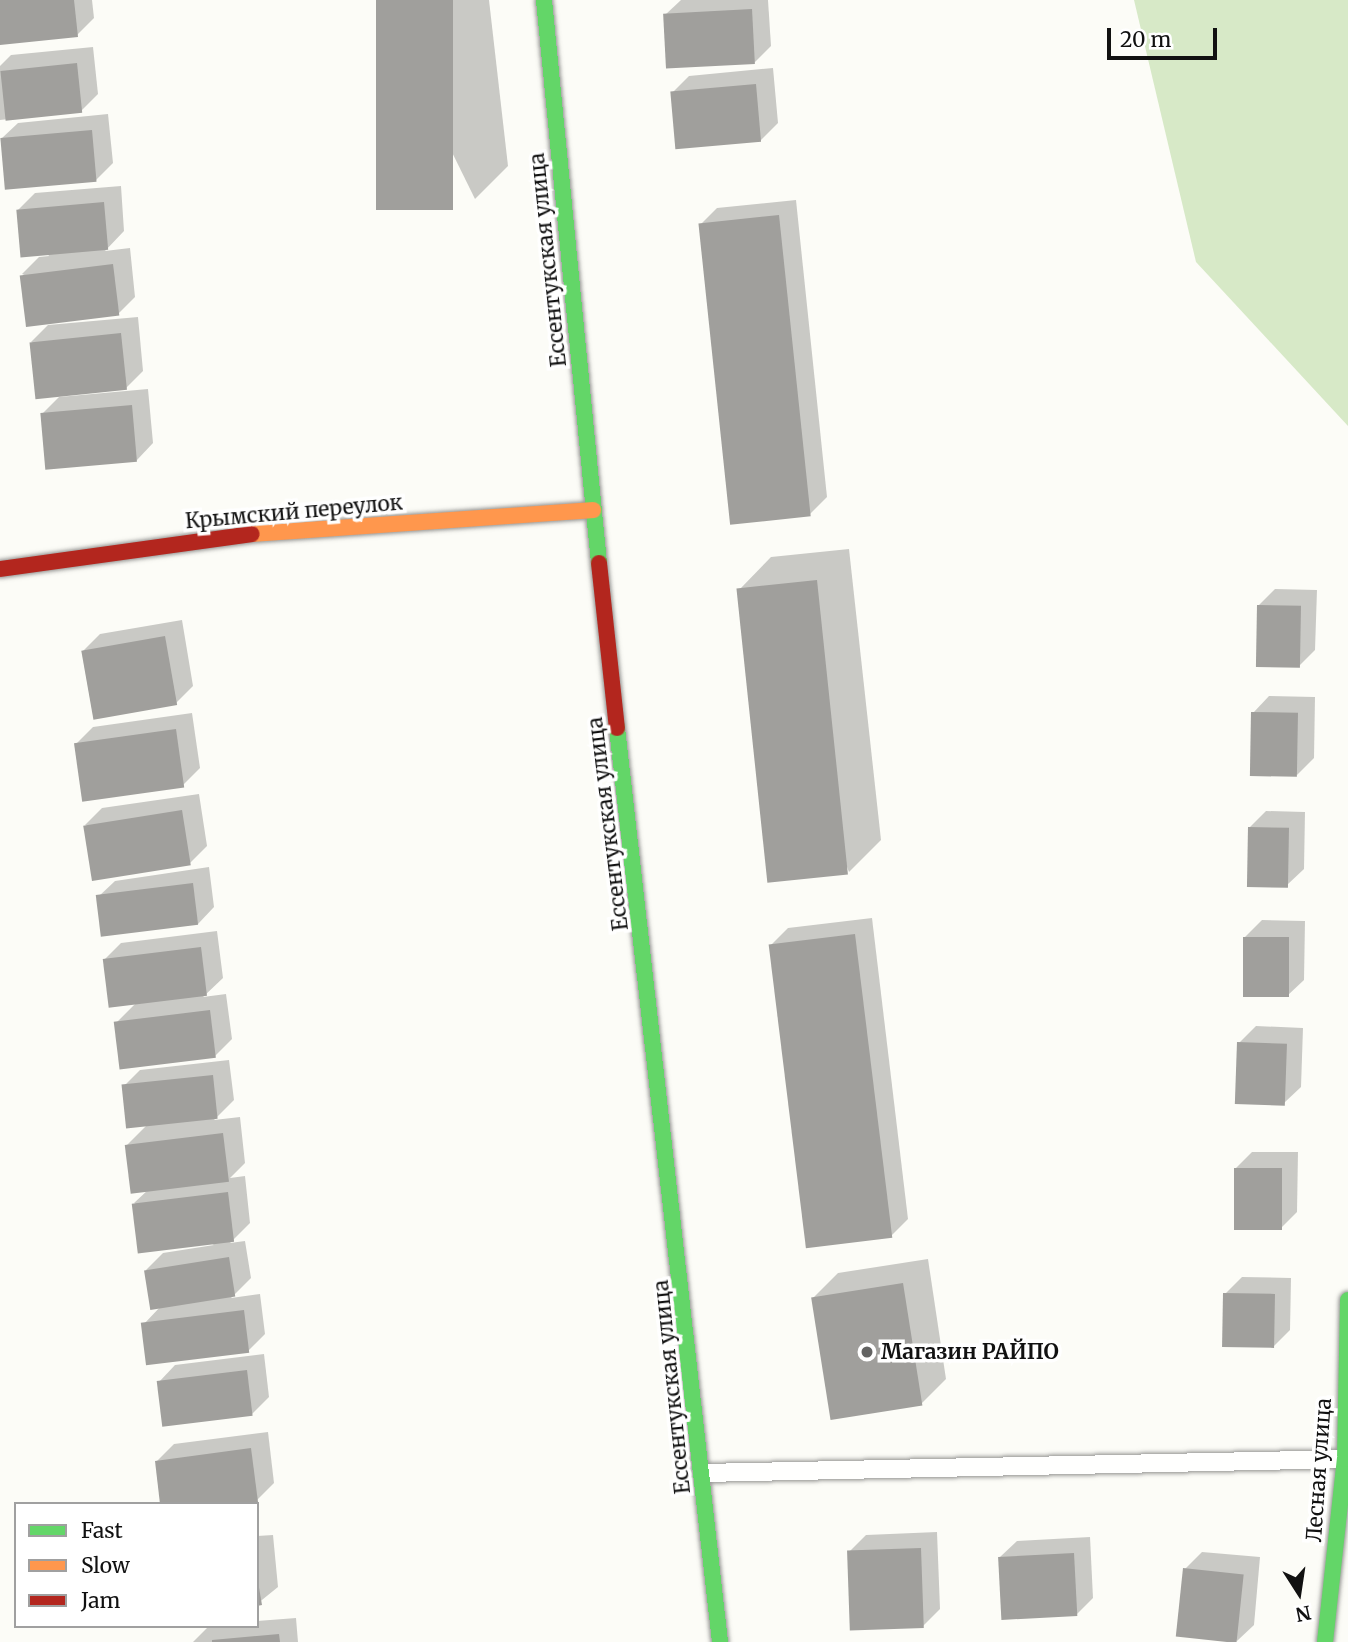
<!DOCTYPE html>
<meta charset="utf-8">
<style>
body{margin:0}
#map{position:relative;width:1348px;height:1642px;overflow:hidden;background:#fcfcf7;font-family:Merriweather,serif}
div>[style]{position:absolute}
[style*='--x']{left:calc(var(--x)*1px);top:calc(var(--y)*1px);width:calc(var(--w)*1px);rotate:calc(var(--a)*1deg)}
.forest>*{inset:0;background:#d7e9c7}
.shadow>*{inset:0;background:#0003}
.building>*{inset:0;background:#a09f9c;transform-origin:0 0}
.roads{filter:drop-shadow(0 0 2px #979795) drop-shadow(0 0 2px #979795)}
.lane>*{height:18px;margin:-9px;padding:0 9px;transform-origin:9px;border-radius:9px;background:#fffffe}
.fast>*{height:16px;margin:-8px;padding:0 8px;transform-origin:8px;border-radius:8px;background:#63d668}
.slow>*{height:16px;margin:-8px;padding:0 8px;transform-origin:8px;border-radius:8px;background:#ff974d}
.jam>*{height:16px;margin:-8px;padding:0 8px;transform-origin:8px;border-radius:8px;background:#b3261e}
.dots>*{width:19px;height:19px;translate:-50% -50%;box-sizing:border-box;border:4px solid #fff;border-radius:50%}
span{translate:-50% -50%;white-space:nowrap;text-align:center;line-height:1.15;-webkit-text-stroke:7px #fff;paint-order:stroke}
.street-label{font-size:21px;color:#111}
.poi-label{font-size:21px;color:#111;font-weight:700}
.left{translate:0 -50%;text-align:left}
.legend{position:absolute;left:14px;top:1502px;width:245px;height:126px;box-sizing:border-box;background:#fff;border:2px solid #a0a0a0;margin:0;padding:9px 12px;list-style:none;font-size:21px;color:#111}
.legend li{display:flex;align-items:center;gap:14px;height:35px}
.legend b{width:35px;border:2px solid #a0a0a0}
.north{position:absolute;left:1264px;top:1558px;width:70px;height:70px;-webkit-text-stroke:5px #fff;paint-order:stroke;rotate:168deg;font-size:19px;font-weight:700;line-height:28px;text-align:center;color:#111}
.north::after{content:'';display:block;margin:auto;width:24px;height:32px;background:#111;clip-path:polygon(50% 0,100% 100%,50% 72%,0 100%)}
.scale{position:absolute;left:1107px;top:28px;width:110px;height:32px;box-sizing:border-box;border:4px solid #111;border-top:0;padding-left:9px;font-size:21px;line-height:24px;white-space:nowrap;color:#111;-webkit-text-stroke:5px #fff;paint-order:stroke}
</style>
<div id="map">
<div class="forest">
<i style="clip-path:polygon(1134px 0,1348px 0,1348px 426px,1196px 262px)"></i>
</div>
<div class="shadow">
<i style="clip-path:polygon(0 0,92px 0,94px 18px,77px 35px,0 43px)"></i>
<i style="clip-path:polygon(377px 0,489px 0,508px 166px,475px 199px)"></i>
<i style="clip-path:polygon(681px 0,768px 0,771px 46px,754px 63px,665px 15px)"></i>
<i style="clip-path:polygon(93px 47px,98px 94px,81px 111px,0 120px,0 66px,11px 55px)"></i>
<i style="clip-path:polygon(773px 68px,778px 123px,761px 140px,672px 93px,689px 76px)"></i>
<i style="clip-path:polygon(108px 114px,113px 163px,96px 180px,1px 139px,18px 123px)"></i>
<i style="clip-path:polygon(121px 186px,124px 231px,105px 251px,130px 248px,135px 297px,118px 314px,22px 274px,39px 257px,49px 256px,18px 210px,35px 193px)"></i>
<i style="clip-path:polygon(796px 200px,827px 497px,810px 514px,700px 225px,717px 208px)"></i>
<i style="clip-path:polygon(138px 317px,143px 371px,126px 388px,31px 342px,48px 325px)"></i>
<i style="clip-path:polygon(148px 389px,153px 443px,137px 460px,42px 414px,59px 397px)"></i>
<i style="clip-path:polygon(849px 549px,881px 840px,849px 872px,739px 590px,771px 557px)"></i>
<i style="clip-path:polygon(1275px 589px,1317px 590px,1315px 650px,1299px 666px,1258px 606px)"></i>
<i style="clip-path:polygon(182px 620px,193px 686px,176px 703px,83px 651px,100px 634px)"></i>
<i style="clip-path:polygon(1269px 696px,1315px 697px,1314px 758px,1297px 775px,1253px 713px)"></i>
<i style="clip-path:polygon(192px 713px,200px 768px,183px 785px,76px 744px,93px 727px)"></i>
<i style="clip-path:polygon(199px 794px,207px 846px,190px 863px,85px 825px,102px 808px)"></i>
<i style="clip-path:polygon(1266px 811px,1305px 812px,1304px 869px,1287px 885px,1249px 828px)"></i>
<i style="clip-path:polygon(209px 867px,214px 907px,198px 924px,98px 897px,115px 881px)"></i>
<i style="clip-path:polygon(872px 918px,908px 1219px,891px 1236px,771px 945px,788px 928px)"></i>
<i style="clip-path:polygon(1262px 920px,1305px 921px,1304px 980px,1287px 996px,1245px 937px)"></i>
<i style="clip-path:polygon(217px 931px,223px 978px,203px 997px,226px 994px,232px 1039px,215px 1056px,116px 1023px,136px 1003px,104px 960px,121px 943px)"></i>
<i style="clip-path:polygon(1256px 1026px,1303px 1028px,1301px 1087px,1284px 1103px,1239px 1043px)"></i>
<i style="clip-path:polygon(229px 1060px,234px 1100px,214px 1120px,240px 1117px,245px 1163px,230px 1178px,245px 1176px,250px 1223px,230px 1243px,245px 1241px,251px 1278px,231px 1298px,260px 1294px,265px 1334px,248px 1351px,143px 1325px,161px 1306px,146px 1270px,163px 1253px,214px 1245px,134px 1203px,149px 1189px,127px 1145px,146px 1126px,123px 1087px,140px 1070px)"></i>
<i style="clip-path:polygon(1252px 1152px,1298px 1152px,1297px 1212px,1280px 1229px,1236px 1168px)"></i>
<i style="clip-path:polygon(928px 1259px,946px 1379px,921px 1404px,813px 1298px,838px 1273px)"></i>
<i style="clip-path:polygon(1242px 1277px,1291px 1278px,1290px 1330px,1273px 1347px,1225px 1294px)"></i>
<i style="clip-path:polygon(264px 1354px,269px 1397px,252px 1414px,159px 1382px,175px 1365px)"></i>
<i style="clip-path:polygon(268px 1432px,274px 1483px,257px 1500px,162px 1504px,157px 1461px,174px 1444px)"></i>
<i style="clip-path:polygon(937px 1532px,940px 1609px,923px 1626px,849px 1552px,866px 1535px)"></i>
<i style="clip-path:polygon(273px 1535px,278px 1587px,257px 1604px,257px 1536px)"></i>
<i style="clip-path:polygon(1090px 1537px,1093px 1598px,1076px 1615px,1000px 1557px,1017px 1541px)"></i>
<i style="clip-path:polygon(1202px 1552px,1260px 1557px,1254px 1625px,1237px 1641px,1185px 1569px)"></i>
<i style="clip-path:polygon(296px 1618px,298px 1642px,193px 1642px,209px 1626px,257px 1626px,257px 1621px)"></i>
</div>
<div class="building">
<i style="clip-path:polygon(0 0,74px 0,78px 37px,0 45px)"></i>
<i style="left:376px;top:0;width:77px;height:210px"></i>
<i style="left:752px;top:9px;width:55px;height:89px;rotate:87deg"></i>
<i style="left:77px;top:63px;width:50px;height:77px;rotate:84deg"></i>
<i style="left:756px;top:84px;width:58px;height:86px;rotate:85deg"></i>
<i style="left:92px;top:130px;width:52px;height:92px;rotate:85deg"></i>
<i style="left:104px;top:202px;width:48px;height:88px;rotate:85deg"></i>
<i style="left:779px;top:215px;width:303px;height:81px;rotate:84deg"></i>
<i style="left:113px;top:264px;width:52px;height:94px;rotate:83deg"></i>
<i style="left:121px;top:333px;width:57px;height:92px;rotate:84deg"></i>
<i style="left:132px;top:405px;width:57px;height:92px;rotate:85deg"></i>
<i style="left:817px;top:580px;width:296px;height:81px;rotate:84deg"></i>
<i style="left:1257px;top:605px;width:44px;height:62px;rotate:1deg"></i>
<i style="left:165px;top:636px;width:70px;height:85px;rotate:80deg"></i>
<i style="left:1251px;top:712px;width:47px;height:64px;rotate:1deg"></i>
<i style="left:176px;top:729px;width:59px;height:103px;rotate:82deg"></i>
<i style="left:182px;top:810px;width:56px;height:100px;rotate:81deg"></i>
<i style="left:1248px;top:827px;width:41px;height:60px;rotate:1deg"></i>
<i style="left:193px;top:883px;width:42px;height:98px;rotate:83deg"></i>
<i style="left:855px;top:934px;width:306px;height:87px;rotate:83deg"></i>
<i style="left:1243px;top:937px;width:46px;height:60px"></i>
<i style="left:201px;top:947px;width:49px;height:99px;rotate:83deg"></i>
<i style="left:210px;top:1010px;width:48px;height:97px;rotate:83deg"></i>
<i style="left:1237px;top:1042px;width:50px;height:62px;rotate:2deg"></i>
<i style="left:213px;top:1075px;width:44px;height:92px;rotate:84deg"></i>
<i style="left:223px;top:1133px;width:49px;height:99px;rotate:83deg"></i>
<i style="left:1234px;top:1168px;width:48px;height:62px"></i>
<i style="left:228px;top:1192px;width:50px;height:97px;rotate:83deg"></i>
<i style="left:229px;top:1257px;width:40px;height:86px;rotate:81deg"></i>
<i style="left:903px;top:1283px;width:124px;height:93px;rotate:81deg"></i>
<i style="left:1223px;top:1293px;width:52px;height:54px;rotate:1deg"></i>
<i style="left:244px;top:1310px;width:43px;height:104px;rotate:83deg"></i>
<i style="left:247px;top:1370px;width:46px;height:91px;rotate:83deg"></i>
<i style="clip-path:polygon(251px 1448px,258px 1502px,160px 1504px,155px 1461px)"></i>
<i style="left:921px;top:1548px;width:80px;height:74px;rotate:88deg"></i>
<i style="left:1074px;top:1553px;width:63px;height:76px;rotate:87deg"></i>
<i style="left:1183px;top:1568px;width:61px;height:69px;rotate:6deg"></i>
<i style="clip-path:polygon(257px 1576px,262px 1605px,257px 1606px)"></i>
<i style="clip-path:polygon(279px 1634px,280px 1642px,212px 1642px,212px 1640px)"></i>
</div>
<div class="roads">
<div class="lane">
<i style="--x:703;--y:1473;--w:645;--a:-1.24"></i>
</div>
<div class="fast">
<i style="--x:544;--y:0;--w:566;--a:84.42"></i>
<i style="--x:617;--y:728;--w:920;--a:83.57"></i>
<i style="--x:1325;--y:1642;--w:184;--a:-83.8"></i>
<i style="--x:1345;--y:1459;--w:159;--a:-88.9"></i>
</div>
<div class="slow">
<i style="--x:252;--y:534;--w:342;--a:-4"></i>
</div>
<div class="jam">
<i style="--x:599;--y:563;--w:166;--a:83.8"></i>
<i style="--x:0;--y:569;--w:254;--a:-7.9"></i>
</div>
</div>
<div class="dots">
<i style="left:867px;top:1352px;background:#636362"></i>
</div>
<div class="street-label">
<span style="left:548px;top:260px;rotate:-96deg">Ессентукская улица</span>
<span style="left:294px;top:512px;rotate:-5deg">Крымский переулок</span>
<span style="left:608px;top:824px;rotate:-97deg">Ессентукская улица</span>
<span style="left:672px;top:1387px;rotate:-96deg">Ессентукская улица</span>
<span style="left:1319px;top:1470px;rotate:-86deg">Лесная улица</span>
</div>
<div class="poi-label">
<span class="left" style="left:881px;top:1352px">Магазин РАЙПО</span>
</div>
<ul class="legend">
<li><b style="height:9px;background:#63d668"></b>Fast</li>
<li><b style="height:9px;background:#ff974d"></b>Slow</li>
<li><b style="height:9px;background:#b3261e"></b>Jam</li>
</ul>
<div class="north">N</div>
<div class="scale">20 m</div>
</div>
